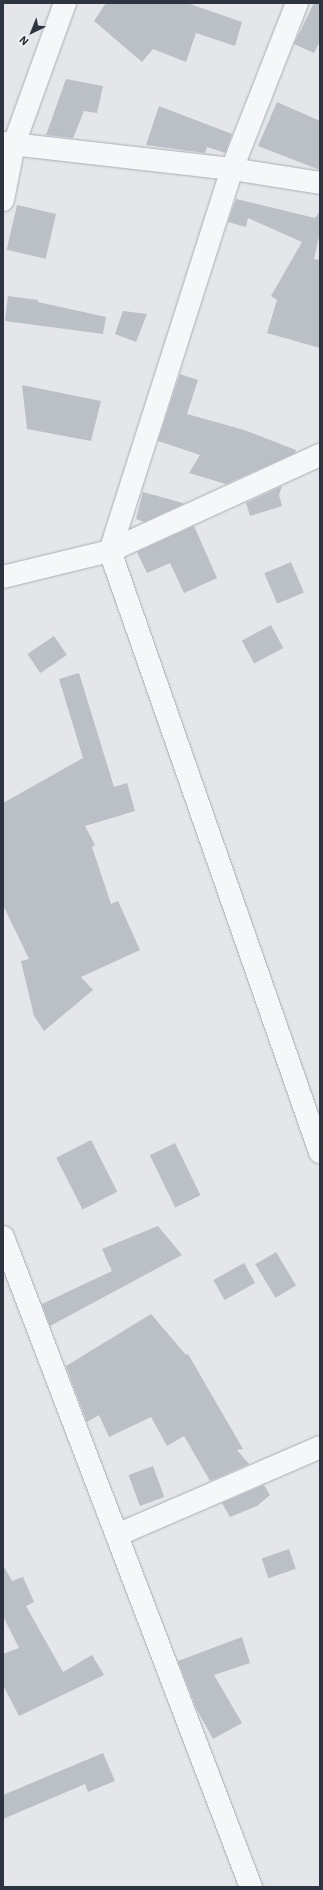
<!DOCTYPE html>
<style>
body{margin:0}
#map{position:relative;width:323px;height:1890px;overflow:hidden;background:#e4e6ea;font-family:"IBM Plex Sans",sans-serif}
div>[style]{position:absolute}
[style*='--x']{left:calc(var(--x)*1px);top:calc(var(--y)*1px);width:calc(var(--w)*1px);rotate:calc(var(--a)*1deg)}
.building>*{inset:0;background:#bbbfc6;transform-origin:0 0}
.roads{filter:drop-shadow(0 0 1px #a9adb4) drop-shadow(0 0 1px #a9adb4)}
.street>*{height:22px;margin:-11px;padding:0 11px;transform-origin:11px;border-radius:11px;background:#f6f7f9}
span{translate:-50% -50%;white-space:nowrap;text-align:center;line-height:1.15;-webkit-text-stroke:3.5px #f3f5f7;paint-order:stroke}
.frame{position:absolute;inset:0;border:4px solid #2d3440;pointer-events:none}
.north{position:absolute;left:12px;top:12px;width:40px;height:40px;-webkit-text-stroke:3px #f3f5f7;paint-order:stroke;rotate:223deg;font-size:11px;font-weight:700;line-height:16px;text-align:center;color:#2d3440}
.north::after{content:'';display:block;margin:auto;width:14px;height:18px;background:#2d3440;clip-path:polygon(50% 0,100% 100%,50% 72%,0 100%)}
</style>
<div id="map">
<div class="building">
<i style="clip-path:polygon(106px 3px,187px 3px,242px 22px,235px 46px,196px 33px,186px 62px,153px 49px,142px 62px,94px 21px)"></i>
<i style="clip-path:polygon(314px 3px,320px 3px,320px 41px,314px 53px,294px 44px)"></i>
<i style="clip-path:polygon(66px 79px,103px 86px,97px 113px,84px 111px,73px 138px,46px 135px)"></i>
<i style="clip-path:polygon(277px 102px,320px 121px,320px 170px,258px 146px)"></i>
<i style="clip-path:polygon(159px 106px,232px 134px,225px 153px,207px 147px,205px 153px,146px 145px)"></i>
<i style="clip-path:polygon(236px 199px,315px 218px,320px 211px,320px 232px,314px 259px,320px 260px,320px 348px,267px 333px,277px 300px,271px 296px,302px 242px,248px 218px,246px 227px,228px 222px)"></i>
<i style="left:17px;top:205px;width:40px;height:46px;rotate:13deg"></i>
<i style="clip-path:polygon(8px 296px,38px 300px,38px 302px,106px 317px,103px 334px,5px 321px)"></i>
<i style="clip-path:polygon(123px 311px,147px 314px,136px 342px,115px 334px)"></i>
<i style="clip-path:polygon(180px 374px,198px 380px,187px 414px,244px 430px,296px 450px,295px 453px,226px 484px,189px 473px,200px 455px,158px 441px)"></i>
<i style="clip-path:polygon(22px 385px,101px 401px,91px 441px,27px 429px)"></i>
<i style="clip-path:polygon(282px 486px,279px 495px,282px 506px,250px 516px,246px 503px)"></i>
<i style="clip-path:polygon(143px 492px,183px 503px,183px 504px,144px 522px,136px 519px)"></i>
<i style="clip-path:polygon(194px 526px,217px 578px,184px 593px,170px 563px,147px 573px,137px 552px)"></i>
<i style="left:291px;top:562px;width:33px;height:29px;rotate:67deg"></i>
<i style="left:271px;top:625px;width:26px;height:33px;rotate:62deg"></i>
<i style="left:54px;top:636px;width:23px;height:32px;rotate:56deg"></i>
<i style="clip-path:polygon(79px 673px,114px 787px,127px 783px,135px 811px,85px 826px,95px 845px,92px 847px,111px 904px,118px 901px,140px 950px,81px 977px,93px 990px,44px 1031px,34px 1016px,21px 961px,29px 959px,3px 905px,3px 803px,83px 758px,59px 679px)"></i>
<i style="left:91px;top:1140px;width:58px;height:39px;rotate:63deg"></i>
<i style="left:175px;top:1143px;width:58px;height:28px;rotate:64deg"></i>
<i style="clip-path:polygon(158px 1226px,182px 1255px,50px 1326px,42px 1304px,112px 1271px,102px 1249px)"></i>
<i style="left:276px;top:1252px;width:39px;height:24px;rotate:59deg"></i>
<i style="left:244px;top:1263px;width:23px;height:35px;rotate:61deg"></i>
<i style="clip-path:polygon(151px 1314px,186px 1355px,188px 1354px,243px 1449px,237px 1450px,249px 1464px,210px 1481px,184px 1436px,167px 1446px,151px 1417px,109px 1437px,99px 1415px,87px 1422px,66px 1366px)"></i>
<i style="left:153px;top:1466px;width:33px;height:26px;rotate:70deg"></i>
<i style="clip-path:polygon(264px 1485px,270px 1495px,257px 1506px,230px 1517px,222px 1503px)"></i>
<i style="left:289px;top:1549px;width:21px;height:29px;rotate:71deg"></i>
<i style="clip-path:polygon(3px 1565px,12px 1581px,23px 1577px,34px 1602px,26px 1606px,63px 1672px,92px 1655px,104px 1675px,19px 1716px,3px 1685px,3px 1654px,19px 1648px,3px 1616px)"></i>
<i style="clip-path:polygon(242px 1637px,250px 1663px,214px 1675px,242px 1723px,213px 1739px,197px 1710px,178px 1661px)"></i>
<i style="clip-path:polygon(103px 1753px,115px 1781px,88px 1792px,85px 1784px,3px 1819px,3px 1795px)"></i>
</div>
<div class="roads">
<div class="street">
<i style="--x:297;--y:3;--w:178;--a:111.4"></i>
<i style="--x:232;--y:169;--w:401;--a:107.7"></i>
<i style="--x:110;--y:551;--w:637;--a:70.74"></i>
<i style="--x:3;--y:143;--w:230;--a:6.5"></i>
<i style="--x:232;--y:169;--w:89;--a:9"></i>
<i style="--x:3;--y:200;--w:57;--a:-78.9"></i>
<i style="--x:14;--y:144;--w:150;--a:-70.1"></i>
<i style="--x:3;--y:577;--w:110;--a:-13.7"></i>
<i style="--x:110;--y:551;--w:231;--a:-24.6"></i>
<i style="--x:3;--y:1237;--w:696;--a:69.12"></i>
<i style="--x:117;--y:1535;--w:221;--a:-23.4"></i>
</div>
</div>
<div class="frame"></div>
<div class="north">N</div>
</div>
